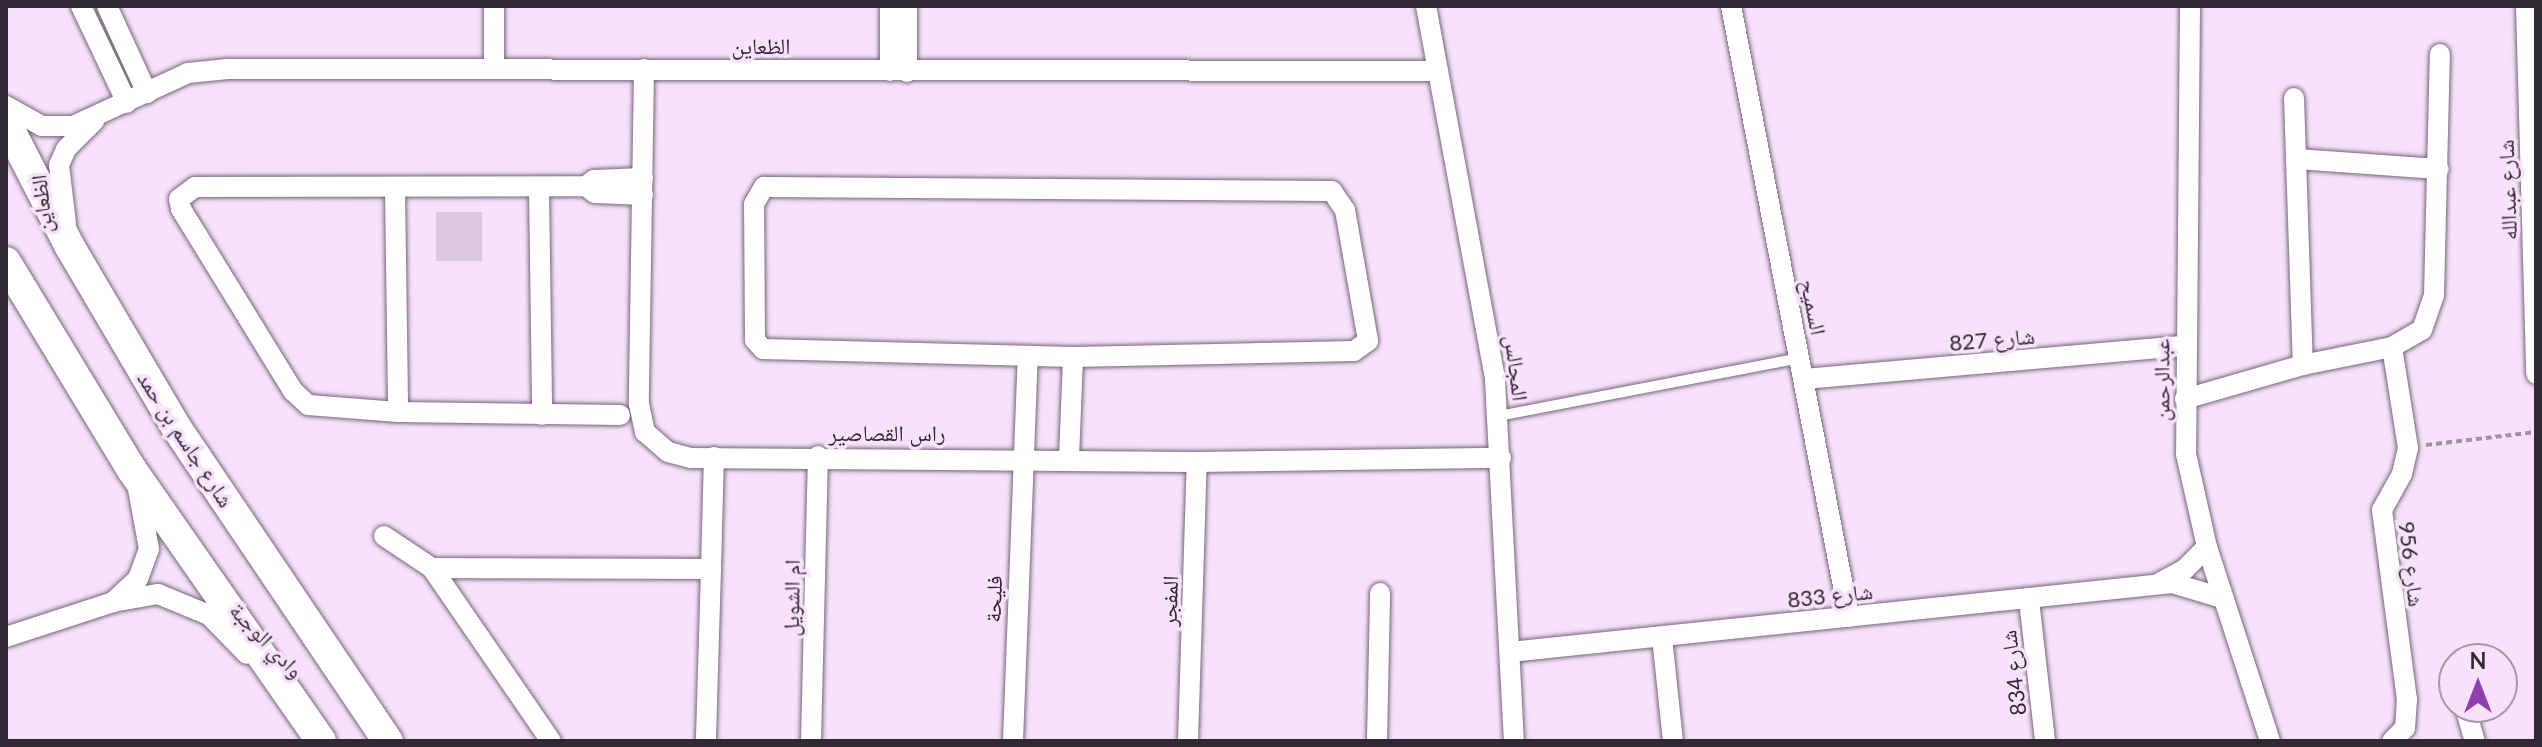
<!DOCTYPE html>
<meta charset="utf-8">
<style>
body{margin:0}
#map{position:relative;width:2542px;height:747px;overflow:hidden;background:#f7e1fb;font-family:Lato,"Noto Naskh Arabic",sans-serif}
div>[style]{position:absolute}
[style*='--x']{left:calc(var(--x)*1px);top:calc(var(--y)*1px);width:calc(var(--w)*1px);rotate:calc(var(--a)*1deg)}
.building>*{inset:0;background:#dcc7e0;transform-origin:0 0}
.path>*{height:4px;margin-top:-2px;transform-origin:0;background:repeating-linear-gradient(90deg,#a292a5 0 6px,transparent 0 10px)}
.roads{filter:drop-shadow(0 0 2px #76647a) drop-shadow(0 0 2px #76647a)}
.service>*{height:10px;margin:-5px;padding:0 5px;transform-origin:5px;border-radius:5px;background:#fff}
.minor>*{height:20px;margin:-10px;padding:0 10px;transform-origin:10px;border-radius:10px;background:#fff}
.primary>*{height:30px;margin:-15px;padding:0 15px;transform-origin:15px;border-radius:15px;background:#fff}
span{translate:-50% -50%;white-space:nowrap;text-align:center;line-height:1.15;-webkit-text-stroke:7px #f7e1fb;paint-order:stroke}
.street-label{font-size:22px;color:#302832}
.frame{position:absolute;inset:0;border:8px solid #302832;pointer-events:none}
.north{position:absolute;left:2438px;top:643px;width:80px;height:80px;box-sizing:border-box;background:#f7e1fb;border:2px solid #a797ab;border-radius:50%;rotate:0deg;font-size:22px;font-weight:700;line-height:32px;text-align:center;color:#302832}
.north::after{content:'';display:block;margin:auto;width:28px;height:36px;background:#903faf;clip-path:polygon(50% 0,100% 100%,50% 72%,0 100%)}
</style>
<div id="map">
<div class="building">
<i style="left:482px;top:212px;width:49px;height:46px;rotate:90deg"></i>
</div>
<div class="path">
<i style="--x:2426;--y:445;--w:111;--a:-6.7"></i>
</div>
<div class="roads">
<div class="service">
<i style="--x:1499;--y:416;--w:307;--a:-10.9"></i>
</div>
<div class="minor">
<i style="--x:81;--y:6;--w:107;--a:64.6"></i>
<i style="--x:107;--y:6;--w:96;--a:65.3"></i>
<i style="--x:890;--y:6;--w:65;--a:90"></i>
<i style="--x:907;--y:6;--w:66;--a:90"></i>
<i style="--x:1426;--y:6;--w:380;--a:79.5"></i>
<i style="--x:1495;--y:380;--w:361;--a:87"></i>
<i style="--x:1731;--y:6;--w:622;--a:79.07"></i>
<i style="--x:2190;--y:6;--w:448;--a:90.5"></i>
<i style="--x:2186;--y:454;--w:95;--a:77.3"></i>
<i style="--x:2207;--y:547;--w:204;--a:72"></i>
<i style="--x:2526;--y:6;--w:368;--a:88.4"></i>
<i style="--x:494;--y:69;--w:63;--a:-90"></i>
<i style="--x:644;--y:69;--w:335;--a:90.9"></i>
<i style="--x:639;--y:404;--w:29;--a:78"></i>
<i style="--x:645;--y:432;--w:30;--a:41"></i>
<i style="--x:668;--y:452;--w:24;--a:15"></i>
<i style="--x:691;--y:458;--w:506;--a:0.45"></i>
<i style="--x:1197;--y:462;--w:304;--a:-0.8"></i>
<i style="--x:2294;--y:98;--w:267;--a:88.1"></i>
<i style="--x:6;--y:106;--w:41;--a:29.1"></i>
<i style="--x:42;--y:126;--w:31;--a:0"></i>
<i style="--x:73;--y:126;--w:127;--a:-24.7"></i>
<i style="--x:188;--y:73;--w:40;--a:-5.7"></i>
<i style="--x:228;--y:69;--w:1210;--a:0.09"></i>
<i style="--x:2296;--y:159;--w:143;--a:4"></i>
<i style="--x:586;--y:186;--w:11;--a:38"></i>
<i style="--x:595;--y:193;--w:48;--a:2.4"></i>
<i style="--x:539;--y:187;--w:228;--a:89.2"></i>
<i style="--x:764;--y:187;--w:568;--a:0.4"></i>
<i style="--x:1332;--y:191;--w:23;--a:56"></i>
<i style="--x:1345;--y:210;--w:133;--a:80"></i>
<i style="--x:1368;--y:341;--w:17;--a:144"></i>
<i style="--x:1354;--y:351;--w:281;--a:178.8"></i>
<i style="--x:1073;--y:357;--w:310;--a:-178.5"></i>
<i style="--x:763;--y:349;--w:12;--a:-132"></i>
<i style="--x:755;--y:340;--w:136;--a:-90.4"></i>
<i style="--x:754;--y:204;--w:20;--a:-60"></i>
<i style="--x:395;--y:188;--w:224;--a:89.2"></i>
<i style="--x:66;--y:223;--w:58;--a:-96.9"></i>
<i style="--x:59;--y:165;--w:17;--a:-66"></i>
<i style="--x:66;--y:149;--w:40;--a:-45"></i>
<i style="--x:2392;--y:347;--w:102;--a:81"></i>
<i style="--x:2408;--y:448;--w:27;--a:103"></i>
<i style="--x:2402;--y:474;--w:41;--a:119.1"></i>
<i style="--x:2382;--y:510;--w:191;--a:82.5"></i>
<i style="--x:2407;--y:699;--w:29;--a:94"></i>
<i style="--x:2405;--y:728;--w:18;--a:135"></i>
<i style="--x:1804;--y:379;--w:382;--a:-5"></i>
<i style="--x:2185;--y:399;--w:123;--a:-16.1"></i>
<i style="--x:2303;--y:365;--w:91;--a:-11.4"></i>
<i style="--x:2392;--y:347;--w:34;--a:-30"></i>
<i style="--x:2422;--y:330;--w:37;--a:-71"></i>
<i style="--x:2434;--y:295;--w:241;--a:-88.6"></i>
<i style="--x:620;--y:415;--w:222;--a:-179.2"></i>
<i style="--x:398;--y:412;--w:90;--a:-175.6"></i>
<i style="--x:308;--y:405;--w:21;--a:-137"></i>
<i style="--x:293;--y:391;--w:214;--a:-121.6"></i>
<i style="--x:181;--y:209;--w:10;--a:-101"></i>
<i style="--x:179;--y:199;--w:20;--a:-37"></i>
<i style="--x:195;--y:187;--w:391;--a:-0.1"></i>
<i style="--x:586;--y:186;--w:10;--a:-37"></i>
<i style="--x:594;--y:180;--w:49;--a:-2.3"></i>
<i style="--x:1069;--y:458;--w:101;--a:-87.7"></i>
<i style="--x:384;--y:536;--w:58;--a:33.7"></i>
<i style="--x:432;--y:568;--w:210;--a:55.5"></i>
<i style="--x:432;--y:568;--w:279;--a:0.2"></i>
<i style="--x:711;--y:569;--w:172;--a:91.7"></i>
<i style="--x:711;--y:569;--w:112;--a:-88.5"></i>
<i style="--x:2161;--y:582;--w:27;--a:-28"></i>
<i style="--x:2185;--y:569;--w:31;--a:-45"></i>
<i style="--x:2029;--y:600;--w:142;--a:83.5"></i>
<i style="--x:113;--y:602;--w:34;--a:-43"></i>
<i style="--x:138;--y:579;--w:32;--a:-70"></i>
<i style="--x:149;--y:549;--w:61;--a:-100.4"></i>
<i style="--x:6;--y:637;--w:113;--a:-18.1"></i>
<i style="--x:113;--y:602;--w:46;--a:-10.1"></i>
<i style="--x:158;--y:594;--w:55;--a:22.4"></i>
<i style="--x:209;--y:615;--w:54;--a:45.7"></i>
<i style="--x:1662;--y:637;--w:105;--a:84"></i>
<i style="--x:1510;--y:652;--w:666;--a:-5.95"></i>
<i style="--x:2172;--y:583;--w:52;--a:16.7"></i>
<i style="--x:2465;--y:707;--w:35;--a:74"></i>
<i style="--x:811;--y:741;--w:285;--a:-88.6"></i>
<i style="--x:1013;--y:741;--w:385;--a:-87.8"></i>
<i style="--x:1188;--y:741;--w:279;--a:-88.2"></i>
<i style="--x:1377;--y:741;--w:148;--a:-88.8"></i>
</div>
<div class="primary">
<i style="--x:6;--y:122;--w:140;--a:62.9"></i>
<i style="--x:70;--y:247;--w:209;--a:59.5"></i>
<i style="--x:176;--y:427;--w:379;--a:56"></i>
<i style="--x:6;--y:262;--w:243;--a:58.8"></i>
<i style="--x:132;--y:470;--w:330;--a:55.1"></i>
</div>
</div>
<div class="street-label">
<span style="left:761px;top:46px">الظعاين</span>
<span style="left:2507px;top:190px;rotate:-92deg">شارع عبدالله</span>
<span style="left:41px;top:204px;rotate:-96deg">الظعاين</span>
<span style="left:1814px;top:307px;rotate:79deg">السميح</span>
<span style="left:1992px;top:339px;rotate:-5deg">شارع 827</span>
<span style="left:1517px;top:368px;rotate:83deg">المجالس</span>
<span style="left:2161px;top:380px;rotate:-90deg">عبدالرحمن</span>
<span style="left:887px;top:433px">راس القصاصير</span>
<span style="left:186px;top:439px;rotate:57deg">شارع جاسم بن حمد</span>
<span style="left:2412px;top:564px;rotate:83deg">شارع 956</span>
<span style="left:1830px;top:595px;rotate:-6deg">شارع 833</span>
<span style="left:791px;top:598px;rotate:-89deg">ام الشويل</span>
<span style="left:993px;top:599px;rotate:-88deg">فليحة</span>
<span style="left:1169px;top:601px;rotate:-88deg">المفجر</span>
<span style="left:267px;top:640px;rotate:46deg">وادي الوجبة</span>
<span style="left:2013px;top:673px;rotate:-97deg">شارع 834</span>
</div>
<div class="frame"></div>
<div class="north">N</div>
</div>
